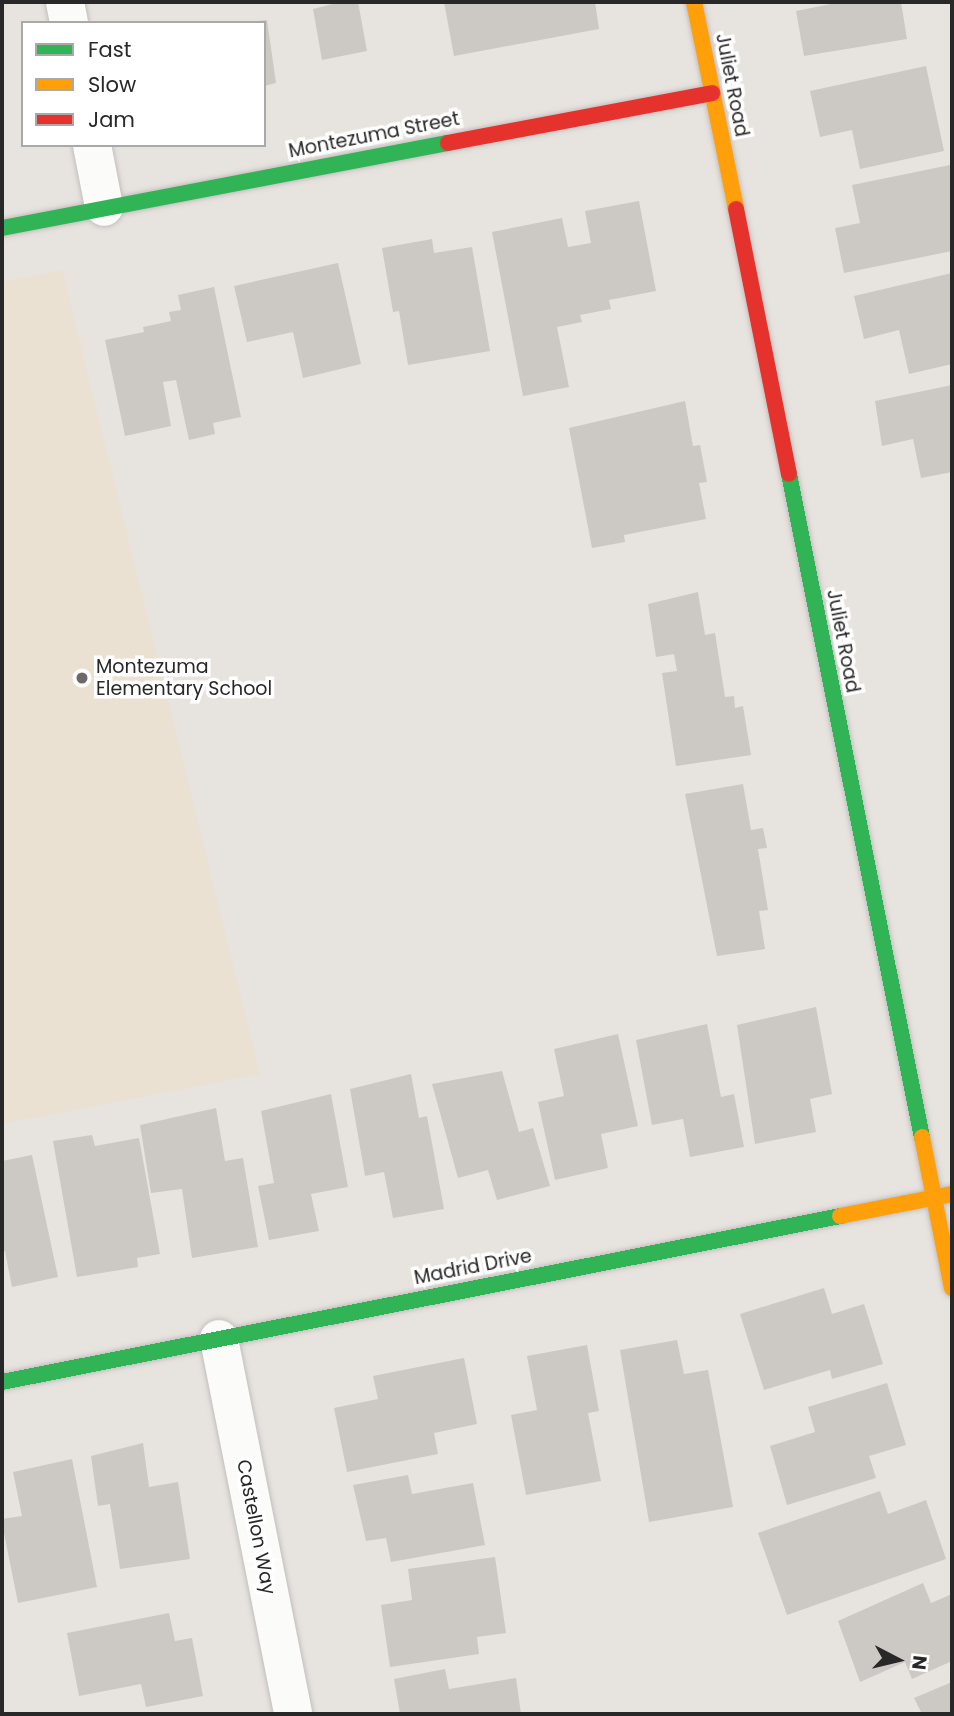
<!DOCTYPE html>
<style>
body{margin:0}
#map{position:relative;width:954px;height:1716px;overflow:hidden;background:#e7e3de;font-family:Poppins,sans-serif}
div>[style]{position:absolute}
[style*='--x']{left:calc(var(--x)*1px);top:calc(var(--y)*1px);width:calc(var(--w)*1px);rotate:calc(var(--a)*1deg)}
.education>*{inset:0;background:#eae1d2}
.building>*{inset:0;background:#ccc9c5}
.roads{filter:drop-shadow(0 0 2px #c1bfbf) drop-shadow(0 0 2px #c1bfbf)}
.street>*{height:38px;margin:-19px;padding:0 19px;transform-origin:19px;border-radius:19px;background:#fbfbfa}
.fast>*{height:16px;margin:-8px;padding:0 8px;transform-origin:8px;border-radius:8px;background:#30b455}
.slow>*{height:16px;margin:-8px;padding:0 8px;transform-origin:8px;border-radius:8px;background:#ff9f0a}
.jam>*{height:16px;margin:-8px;padding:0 8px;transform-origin:8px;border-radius:8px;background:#e5322d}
.dots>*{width:19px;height:19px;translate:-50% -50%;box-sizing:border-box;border:4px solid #fff;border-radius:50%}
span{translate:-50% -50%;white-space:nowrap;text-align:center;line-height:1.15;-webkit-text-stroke:7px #fff;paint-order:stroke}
.street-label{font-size:19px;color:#282828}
.poi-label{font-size:19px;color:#282828}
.left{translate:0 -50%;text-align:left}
.frame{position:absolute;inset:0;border:4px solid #282828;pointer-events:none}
.legend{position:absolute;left:21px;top:21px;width:245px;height:126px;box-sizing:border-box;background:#fff;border:2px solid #a9a9a9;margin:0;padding:9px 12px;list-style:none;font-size:21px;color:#282828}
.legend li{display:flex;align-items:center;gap:14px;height:35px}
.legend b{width:35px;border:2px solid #a9a9a9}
.north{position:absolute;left:863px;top:1625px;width:70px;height:70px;-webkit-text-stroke:5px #fff;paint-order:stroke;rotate:97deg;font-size:19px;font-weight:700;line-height:28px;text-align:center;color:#282828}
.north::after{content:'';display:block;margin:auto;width:24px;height:32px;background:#282828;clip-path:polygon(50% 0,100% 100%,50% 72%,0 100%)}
</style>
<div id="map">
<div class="education">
<i style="clip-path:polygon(62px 270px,260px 1074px,2px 1124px,2px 282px)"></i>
</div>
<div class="building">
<i style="clip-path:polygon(340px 2px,358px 2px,367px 51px,322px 60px,313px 9px)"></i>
<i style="clip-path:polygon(444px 2px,595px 2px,599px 29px,454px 56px)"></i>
<i style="clip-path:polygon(830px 2px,901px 2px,907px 39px,804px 56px,796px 11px,831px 4px)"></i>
<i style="clip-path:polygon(267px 20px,276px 83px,264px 86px,264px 23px,257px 21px)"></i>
<i style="clip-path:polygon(926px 66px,944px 151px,860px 169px,852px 130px,820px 137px,810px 91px)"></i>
<i style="clip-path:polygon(950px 165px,952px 251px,844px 273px,835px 228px,860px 223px,852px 185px)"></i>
<i style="clip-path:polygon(639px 201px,656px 291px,609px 300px,611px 309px,580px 315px,582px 322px,557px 327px,569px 387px,523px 396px,492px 232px,562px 218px,568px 247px,591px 243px,585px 211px)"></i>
<i style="clip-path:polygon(432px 239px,434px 253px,472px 247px,490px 351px,408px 365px,399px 311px,393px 312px,382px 248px)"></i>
<i style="clip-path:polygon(338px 263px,361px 364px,303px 378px,293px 332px,247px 342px,234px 286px)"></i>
<i style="clip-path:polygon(952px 273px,952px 364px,909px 374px,899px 330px,864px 339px,854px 296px)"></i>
<i style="clip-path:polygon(214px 287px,241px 417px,213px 423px,215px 434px,189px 440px,176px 380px,163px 382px,171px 426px,125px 436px,105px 340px,144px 332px,143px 327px,171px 321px,169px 312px,181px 310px,178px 295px)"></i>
<i style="clip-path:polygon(952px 385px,952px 472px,921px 478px,913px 439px,882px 446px,875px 401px)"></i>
<i style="clip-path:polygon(685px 401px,693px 446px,700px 445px,707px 482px,699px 483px,706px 519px,624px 535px,625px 542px,592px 548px,569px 428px)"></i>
<i style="clip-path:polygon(698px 592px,705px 635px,715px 633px,725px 697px,734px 696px,735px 708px,743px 706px,751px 755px,676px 766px,662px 673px,677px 671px,674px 654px,656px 657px,648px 604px)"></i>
<i style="clip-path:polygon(743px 784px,751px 830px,763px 828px,767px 848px,758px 849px,768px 910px,759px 911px,765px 949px,717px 956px,685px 794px)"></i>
<i style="clip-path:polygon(816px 1007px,832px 1094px,810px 1099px,816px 1132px,755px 1144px,737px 1025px)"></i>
<i style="clip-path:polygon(707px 1024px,721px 1097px,734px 1094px,744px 1147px,690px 1157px,683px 1119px,652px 1125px,636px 1040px)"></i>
<i style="clip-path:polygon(618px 1034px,638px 1126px,601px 1134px,608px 1168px,555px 1180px,538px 1102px,564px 1096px,554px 1049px)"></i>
<i style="clip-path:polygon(502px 1071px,519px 1132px,533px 1128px,550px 1186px,497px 1200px,488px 1170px,458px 1178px,432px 1084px)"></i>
<i style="clip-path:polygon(411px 1074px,419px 1118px,427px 1116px,444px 1209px,393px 1218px,384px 1172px,365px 1176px,350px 1089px)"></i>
<i style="clip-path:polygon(331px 1094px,348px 1187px,311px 1194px,319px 1231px,269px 1240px,258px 1186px,274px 1183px,261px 1111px)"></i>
<i style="clip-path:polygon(216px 1108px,225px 1161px,243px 1158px,258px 1247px,192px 1258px,182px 1189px,151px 1193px,140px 1125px)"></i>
<i style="clip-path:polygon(92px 1135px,95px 1146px,139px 1138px,160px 1254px,137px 1258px,138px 1267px,77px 1277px,53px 1141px)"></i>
<i style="clip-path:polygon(32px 1155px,58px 1277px,12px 1287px,5px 1251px,2px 1252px,2px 1161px)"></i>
<i style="clip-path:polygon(824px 1288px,832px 1314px,864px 1304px,883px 1364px,832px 1379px,830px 1370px,764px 1390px,740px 1314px)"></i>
<i style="clip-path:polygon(677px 1340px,684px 1374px,708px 1370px,733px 1507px,649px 1522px,620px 1350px)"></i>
<i style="clip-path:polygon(587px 1345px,599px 1411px,588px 1413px,601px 1481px,526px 1495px,511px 1415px,537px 1410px,527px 1356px)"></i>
<i style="clip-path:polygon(464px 1358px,477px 1424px,434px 1433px,438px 1454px,347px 1472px,334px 1408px,378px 1399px,373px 1376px)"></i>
<i style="clip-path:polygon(887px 1383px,906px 1445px,869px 1456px,876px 1478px,787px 1505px,770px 1446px,815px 1432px,808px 1407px)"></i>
<i style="clip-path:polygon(143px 1443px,149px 1487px,178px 1482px,190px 1559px,120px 1569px,110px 1504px,98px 1506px,91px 1456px)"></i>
<i style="clip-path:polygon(72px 1459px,97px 1587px,18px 1603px,2px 1523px,2px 1519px,22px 1516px,13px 1472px)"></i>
<i style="clip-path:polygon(408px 1475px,412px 1494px,473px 1483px,485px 1545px,391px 1562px,386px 1538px,366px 1541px,353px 1485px)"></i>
<i style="clip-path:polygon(880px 1491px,888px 1514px,926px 1500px,946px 1559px,787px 1615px,758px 1533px)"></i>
<i style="clip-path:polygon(495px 1557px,506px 1633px,477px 1637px,479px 1654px,390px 1667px,381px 1605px,412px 1600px,408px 1569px)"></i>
<i style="clip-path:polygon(923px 1583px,931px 1603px,952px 1594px,952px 1661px,912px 1679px,905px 1662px,860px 1682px,838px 1621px)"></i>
<i style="clip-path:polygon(169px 1613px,175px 1641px,192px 1638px,203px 1696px,146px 1707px,141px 1684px,79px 1696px,67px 1633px)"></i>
<i style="clip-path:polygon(445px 1669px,449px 1689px,516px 1678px,521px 1714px,400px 1714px,394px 1679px)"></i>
<i style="clip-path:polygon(952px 1682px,952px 1714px,922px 1714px,914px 1698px)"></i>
</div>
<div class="roads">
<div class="street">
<i style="--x:65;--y:2;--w:21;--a:79"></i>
<i style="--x:92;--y:145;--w:63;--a:79"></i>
<i style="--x:219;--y:1339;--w:382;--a:78.8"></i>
</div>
<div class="fast">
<i style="--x:2;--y:228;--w:454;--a:-10.8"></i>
<i style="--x:789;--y:474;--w:676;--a:78.66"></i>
<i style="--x:2;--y:1382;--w:854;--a:-11.2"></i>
</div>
<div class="slow">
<i style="--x:694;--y:2;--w:211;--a:78.5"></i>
<i style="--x:922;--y:1137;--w:154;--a:78.8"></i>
<i style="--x:840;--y:1216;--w:114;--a:-11.1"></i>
</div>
<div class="jam">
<i style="--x:448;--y:143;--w:269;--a:-10.7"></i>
<i style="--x:736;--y:209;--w:270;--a:78.7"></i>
</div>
</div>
<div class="dots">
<i style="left:82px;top:678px;background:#6b6968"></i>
</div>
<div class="street-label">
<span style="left:732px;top:85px;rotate:79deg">Juliet Road</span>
<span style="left:374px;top:135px;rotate:-11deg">Montezuma Street</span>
<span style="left:843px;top:641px;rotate:79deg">Juliet Road</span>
<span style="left:473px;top:1267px;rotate:-11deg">Madrid Drive</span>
<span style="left:256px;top:1527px;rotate:79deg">Castellon Way</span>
</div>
<div class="poi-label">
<span class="left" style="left:96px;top:678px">Montezuma<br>Elementary School</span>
</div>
<div class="frame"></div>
<ul class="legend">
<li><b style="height:9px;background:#30b455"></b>Fast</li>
<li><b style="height:9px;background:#ff9f0a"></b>Slow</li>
<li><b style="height:9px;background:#e5322d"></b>Jam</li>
</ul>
<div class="north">N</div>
</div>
